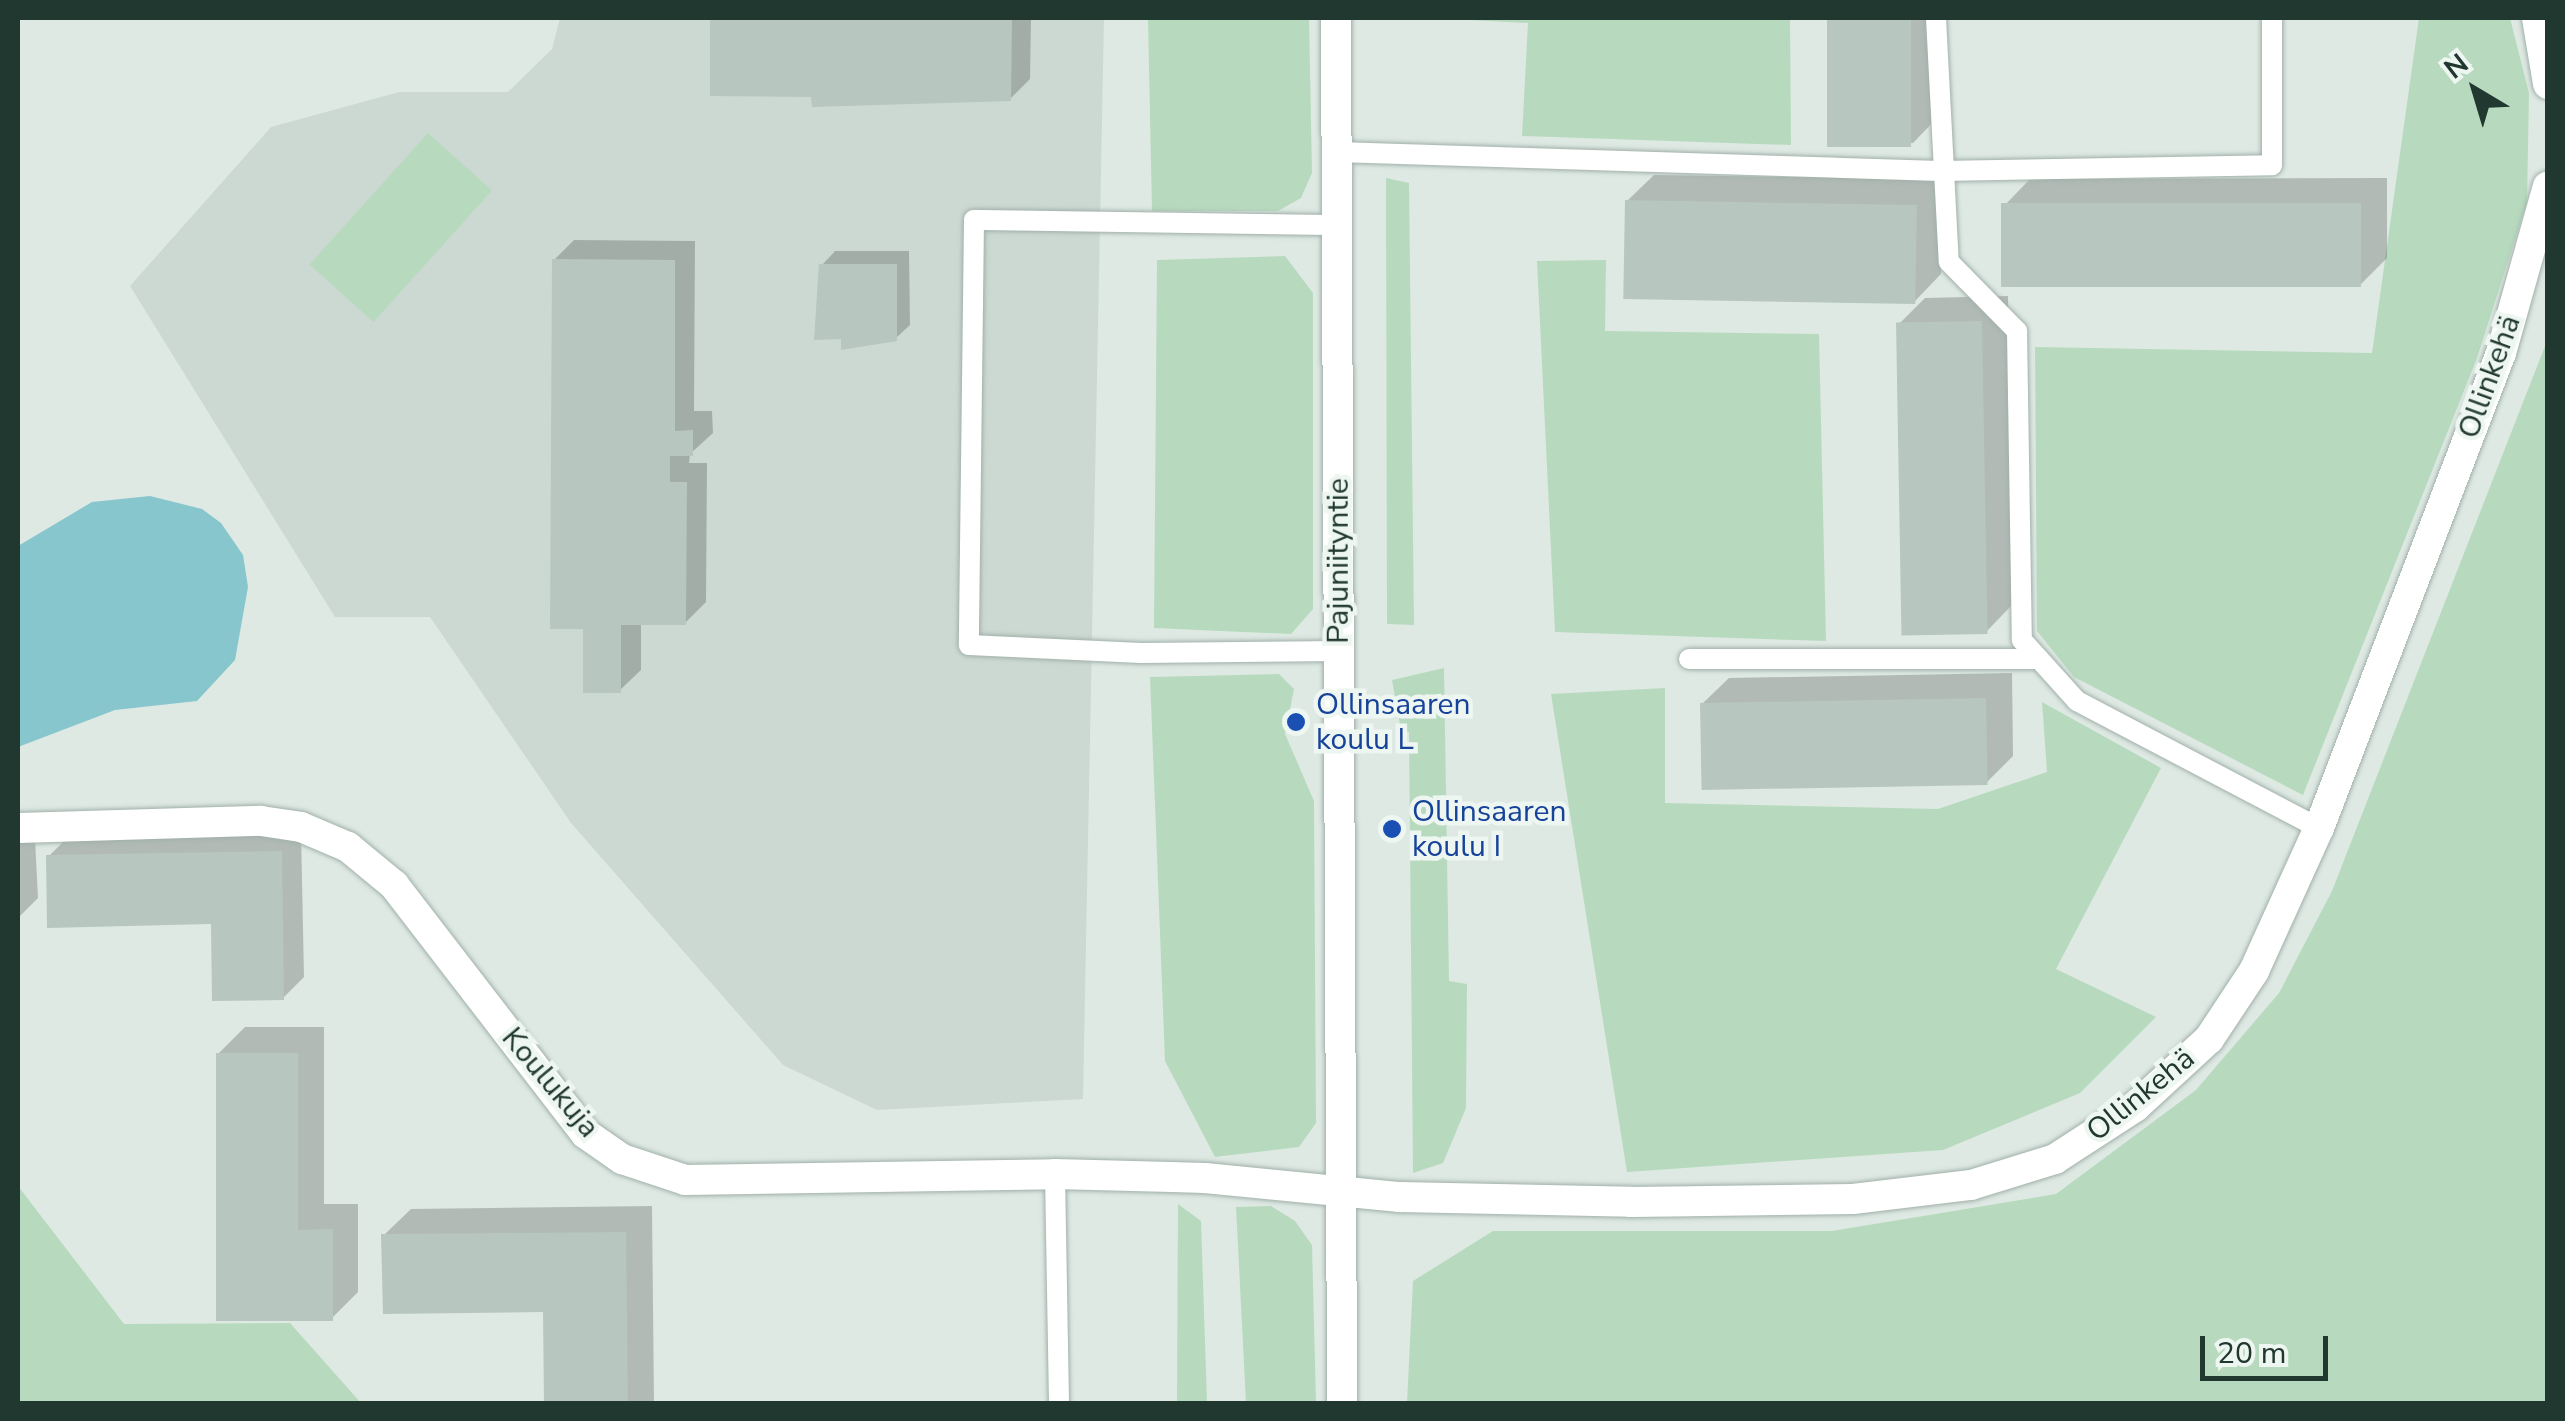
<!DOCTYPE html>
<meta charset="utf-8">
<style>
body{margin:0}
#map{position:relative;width:2565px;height:1421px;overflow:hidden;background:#dee9e3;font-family:"Nunito Sans",sans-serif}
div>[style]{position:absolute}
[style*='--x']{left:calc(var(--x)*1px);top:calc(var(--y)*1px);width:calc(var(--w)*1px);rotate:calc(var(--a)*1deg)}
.built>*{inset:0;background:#ccd9d2}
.green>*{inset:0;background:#b7dabe;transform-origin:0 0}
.water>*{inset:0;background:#87c6cd}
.shadow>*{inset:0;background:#0003}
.building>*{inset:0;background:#b7c6bf;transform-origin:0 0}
.roads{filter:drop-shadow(0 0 2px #a1b0aa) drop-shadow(0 0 2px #a1b0aa)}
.service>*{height:20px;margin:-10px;padding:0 10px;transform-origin:10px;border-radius:10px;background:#fff}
.minor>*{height:30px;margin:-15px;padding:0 15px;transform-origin:15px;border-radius:15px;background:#fff}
.tertiary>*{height:30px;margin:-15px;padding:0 15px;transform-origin:15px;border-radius:15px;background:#fff}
.dots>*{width:28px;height:28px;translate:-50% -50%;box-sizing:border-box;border:5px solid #eef6f1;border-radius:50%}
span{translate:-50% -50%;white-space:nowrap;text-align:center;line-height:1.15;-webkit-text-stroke:9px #eef6f1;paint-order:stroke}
.street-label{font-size:30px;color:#203830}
.transit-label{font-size:30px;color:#164399}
.left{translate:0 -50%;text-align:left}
.frame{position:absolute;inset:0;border:20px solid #203830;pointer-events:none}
.north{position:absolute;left:2425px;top:40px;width:100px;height:100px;-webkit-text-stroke:8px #eef6f1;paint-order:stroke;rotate:322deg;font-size:28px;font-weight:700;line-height:40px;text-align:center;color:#203830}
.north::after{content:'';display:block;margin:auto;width:35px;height:45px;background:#203830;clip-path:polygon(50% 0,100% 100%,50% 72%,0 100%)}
.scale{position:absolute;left:2200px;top:1336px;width:128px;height:45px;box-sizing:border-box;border:5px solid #203830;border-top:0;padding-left:12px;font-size:30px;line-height:35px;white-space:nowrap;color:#203830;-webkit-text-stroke:8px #eef6f1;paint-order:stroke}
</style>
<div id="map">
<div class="built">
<i style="clip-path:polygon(560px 18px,1104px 18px,1083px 1099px,877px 1110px,783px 1065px,571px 823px,430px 617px,335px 617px,130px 286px,271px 127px,399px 92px,508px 92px,552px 49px)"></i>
</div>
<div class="green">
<i style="clip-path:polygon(1148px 18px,1309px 18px,1312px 173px,1301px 198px,1278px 211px,1152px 211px)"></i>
<i style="clip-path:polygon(1432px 18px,1790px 18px,1791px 145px,1522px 136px,1528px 23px)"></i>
<i style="clip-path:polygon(2419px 18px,2510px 18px,2529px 93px,2527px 202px,2477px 358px,2303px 795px,2074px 677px,2037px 631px,2035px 347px,2372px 353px)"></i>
<i style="left:428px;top:133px;width:86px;height:177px;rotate:42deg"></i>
<i style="clip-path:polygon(1386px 178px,1409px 183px,1414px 625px,1387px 624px)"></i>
<i style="clip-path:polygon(1285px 256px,1313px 293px,1313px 609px,1291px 634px,1154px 628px,1157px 260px)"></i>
<i style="clip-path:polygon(1606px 260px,1605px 331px,1819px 334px,1826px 641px,1555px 632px,1537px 261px)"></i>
<i style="clip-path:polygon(2547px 341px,2547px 1403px,1407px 1403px,1413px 1281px,1493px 1231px,1832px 1231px,2056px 1194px,2196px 1090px,2279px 993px,2332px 891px)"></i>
<i style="clip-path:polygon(1444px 668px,1449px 981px,1467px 984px,1466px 1108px,1443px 1163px,1413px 1173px,1409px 732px,1401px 730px,1392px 680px)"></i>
<i style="clip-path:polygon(1279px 674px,1294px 689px,1285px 734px,1314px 801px,1316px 1123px,1299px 1147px,1215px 1157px,1165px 1061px,1150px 677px)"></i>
<i style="clip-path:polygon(1665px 688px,1665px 803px,1938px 809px,2047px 772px,2042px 702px,2161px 768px,2056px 969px,2156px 1017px,2080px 1093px,1943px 1150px,1627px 1172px,1551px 694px)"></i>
<i style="clip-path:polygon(18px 1186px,124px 1324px,290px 1323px,361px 1403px,18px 1403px)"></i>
<i style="clip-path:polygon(1178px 1204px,1201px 1221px,1207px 1403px,1177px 1403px)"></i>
<i style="clip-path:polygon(1271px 1206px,1295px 1221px,1312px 1245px,1316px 1403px,1246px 1403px,1236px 1207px)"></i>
</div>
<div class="water">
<i style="clip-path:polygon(150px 496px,202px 509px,221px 523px,243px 555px,248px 587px,235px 660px,197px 701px,115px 710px,18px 747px,18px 546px,92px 502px)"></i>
</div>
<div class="shadow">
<i style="clip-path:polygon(713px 18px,1031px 18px,1030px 79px,1010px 99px,712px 94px)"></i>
<i style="clip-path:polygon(1830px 18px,1937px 18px,1939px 116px,1913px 143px,1833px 144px)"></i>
<i style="clip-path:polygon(1654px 175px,1943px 179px,1941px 274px,1915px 301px,1627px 201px)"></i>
<i style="clip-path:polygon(2387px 178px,2387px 258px,2360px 285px,2004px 206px,2030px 179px)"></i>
<i style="clip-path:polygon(574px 240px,695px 241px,694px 411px,712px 411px,713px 433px,690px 454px,689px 463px,707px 463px,706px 602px,685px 623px,641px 622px,641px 670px,620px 690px,585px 627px,554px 260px)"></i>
<i style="clip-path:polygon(835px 251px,909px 251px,910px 325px,896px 338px,844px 348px,822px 265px)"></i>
<i style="clip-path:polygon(2008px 296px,2012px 605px,1986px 632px,1899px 324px,1925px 298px)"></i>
<i style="clip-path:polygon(2012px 673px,2013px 756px,1987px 782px,1702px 704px,1729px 678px)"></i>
<i style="clip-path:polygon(34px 820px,38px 898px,18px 918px,18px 821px)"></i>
<i style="clip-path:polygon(301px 832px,304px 977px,283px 998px,213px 922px,49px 856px,69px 836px)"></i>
<i style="clip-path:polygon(245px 1027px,324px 1027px,324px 1204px,358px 1204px,358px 1292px,332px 1318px,218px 1054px)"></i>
<i style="clip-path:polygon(652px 1206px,654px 1404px,547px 1404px,546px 1309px,384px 1235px,411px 1209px)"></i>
</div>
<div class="building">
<i style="clip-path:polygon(710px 18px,1012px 18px,1011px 101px,812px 107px,811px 97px,710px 96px)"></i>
<i style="left:1827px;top:18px;width:84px;height:129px"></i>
<i style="left:1625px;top:200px;width:292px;height:99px;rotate:1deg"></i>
<i style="left:2361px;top:203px;width:84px;height:360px;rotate:90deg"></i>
<i style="clip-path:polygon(552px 259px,675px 260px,675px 431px,693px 430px,693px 456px,670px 456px,670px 482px,687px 482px,686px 625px,621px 625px,621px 693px,583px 693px,583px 629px,550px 629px)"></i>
<i style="clip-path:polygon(819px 264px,897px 264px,897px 341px,841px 350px,841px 339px,814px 340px)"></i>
<i style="left:1982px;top:321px;width:313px;height:86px;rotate:89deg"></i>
<i style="left:1986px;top:698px;width:87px;height:286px;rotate:89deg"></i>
<i style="clip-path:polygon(282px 851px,284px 1000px,212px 1001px,211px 924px,47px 928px,46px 855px)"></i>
<i style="clip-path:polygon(216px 1053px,298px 1053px,298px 1230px,333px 1229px,333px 1321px,216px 1321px)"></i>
<i style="clip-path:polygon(626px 1232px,628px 1404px,544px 1404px,543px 1312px,383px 1314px,381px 1234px)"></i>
</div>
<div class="roads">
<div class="service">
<i style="--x:1936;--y:18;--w:244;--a:87"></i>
<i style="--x:1949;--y:262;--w:97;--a:45.4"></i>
<i style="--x:2017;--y:331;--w:309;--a:89.1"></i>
<i style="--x:2022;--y:640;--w:82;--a:48"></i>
<i style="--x:2077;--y:701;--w:273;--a:27.7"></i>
<i style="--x:1337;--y:152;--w:603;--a:1.8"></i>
<i style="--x:1940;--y:171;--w:332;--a:-1"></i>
<i style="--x:2272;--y:165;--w:147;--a:-90"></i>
<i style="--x:1337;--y:225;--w:363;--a:-179.2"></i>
<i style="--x:974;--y:220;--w:425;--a:90.7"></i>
<i style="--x:969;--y:645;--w:172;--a:2.7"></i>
<i style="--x:1141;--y:653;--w:198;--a:-0.6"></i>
<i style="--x:1689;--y:659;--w:350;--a:0"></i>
<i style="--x:1055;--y:1174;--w:230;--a:89"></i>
</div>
<div class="minor">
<i style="--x:2537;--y:18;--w:67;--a:80.5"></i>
<i style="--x:18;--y:828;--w:243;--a:-1.7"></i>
<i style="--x:261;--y:821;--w:40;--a:8.5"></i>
<i style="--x:301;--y:827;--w:51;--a:23.1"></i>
<i style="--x:348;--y:847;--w:60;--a:39.6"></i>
<i style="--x:394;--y:885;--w:314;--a:52.4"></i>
<i style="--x:586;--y:1134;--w:44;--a:34.8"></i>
<i style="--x:622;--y:1159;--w:66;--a:18.4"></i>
<i style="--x:685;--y:1180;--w:370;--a:-0.9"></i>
<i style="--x:1055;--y:1174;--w:150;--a:1.5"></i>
<i style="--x:1205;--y:1178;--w:196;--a:5.6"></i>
<i style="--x:1400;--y:1197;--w:231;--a:1.2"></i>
<i style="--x:1631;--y:1202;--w:222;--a:-0.8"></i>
<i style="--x:1853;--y:1199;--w:119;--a:-6.8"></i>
<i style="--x:1971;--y:1185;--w:88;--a:-17.2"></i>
<i style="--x:2055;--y:1159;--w:95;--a:-33"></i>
<i style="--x:2135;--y:1107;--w:100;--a:-42.6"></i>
<i style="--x:2209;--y:1039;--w:82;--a:-56.5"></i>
<i style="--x:2254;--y:971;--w:157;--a:-65.6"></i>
<i style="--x:2319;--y:828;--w:509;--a:-69.04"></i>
<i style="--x:2501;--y:353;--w:173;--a:-74.3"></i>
</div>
<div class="tertiary">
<i style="--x:1336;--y:18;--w:1386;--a:89.75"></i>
</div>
</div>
<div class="dots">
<i style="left:1296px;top:722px;background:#1a4fb4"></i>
<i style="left:1392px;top:829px;background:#1a4fb4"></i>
</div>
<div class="street-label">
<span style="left:2490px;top:377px;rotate:-70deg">Ollinkehä</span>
<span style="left:1339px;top:561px;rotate:-90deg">Pajuniityntie</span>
<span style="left:550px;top:1083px;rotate:50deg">Koulukuja</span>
<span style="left:2141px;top:1095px;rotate:-39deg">Ollinkehä</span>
</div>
<div class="transit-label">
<span class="left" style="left:1316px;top:722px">Ollinsaaren<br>koulu L</span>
<span class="left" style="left:1412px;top:829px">Ollinsaaren<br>koulu I</span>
</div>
<div class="frame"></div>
<div class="north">N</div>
<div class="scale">20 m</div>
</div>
